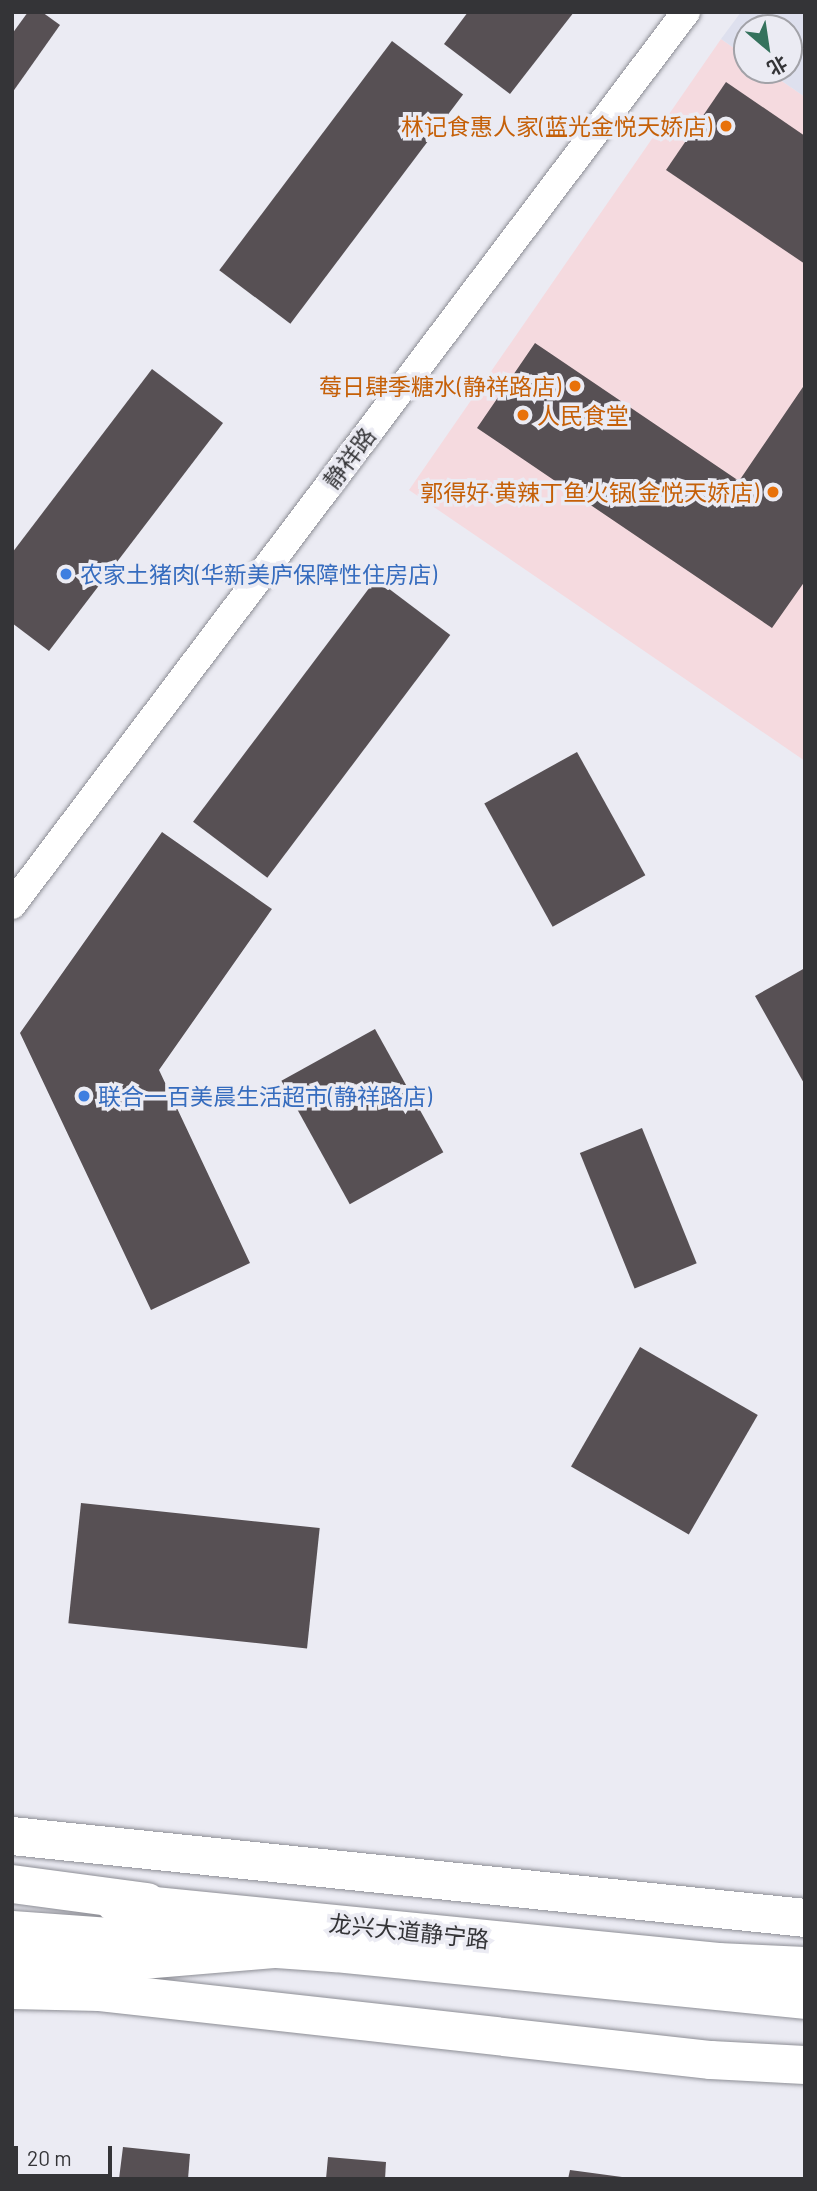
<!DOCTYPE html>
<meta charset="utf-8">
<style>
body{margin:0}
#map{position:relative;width:817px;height:2191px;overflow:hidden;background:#ebebf3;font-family:Barlow,"Noto Sans SC",sans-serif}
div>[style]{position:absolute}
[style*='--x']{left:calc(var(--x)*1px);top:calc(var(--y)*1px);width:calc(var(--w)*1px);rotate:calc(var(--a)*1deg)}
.commercial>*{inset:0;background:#f5dadf}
.built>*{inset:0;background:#dee0ee}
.building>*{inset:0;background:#575054;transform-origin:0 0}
.roads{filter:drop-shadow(0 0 2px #8d8e95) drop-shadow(0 0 2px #8d8e95)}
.street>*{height:28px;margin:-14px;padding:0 14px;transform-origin:14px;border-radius:14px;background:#fff}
.secondary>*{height:38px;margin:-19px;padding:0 19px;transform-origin:19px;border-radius:19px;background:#fff}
.primary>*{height:38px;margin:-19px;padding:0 19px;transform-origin:19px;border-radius:19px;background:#fff}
.highway>*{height:38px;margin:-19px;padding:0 19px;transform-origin:19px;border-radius:19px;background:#fff}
.dots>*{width:19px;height:19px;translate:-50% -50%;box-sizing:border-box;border:4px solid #ebebf3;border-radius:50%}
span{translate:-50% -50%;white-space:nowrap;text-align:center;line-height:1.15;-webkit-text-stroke:7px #ebebf3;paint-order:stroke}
.food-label{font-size:23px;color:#c56008}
.right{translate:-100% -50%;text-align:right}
.left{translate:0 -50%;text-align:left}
.street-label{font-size:23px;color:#343437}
.shop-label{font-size:23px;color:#366cbe}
.frame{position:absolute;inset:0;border:14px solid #343437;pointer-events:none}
.north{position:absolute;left:733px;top:14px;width:70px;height:70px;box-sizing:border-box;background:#ebebf3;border:2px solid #a2a2a8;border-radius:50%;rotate:151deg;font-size:19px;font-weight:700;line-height:28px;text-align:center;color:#343437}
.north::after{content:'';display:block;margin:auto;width:24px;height:32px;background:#35725d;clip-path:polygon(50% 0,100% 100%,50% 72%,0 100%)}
.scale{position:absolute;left:14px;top:2146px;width:98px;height:32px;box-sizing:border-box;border:4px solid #343437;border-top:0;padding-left:9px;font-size:21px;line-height:24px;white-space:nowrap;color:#343437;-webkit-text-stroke:5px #ebebf3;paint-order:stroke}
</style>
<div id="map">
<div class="commercial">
<i style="clip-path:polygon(721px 39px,747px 57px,747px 70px,766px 70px,805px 97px,805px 761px,409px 490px)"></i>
</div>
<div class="built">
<i style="clip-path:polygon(741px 12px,805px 12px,805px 97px,766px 70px,789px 70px,789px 28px,747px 28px,747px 57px,721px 39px)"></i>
</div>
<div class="building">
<i style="clip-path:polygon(28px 12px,42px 12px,60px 25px,12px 93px,12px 34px)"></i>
<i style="clip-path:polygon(468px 12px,574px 12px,510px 94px,444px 44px)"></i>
<i style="left:392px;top:41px;width:89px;height:287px;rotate:37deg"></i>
<i style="clip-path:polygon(726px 82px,805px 136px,805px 264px,666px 170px)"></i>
<i style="clip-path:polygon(535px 343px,739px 481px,805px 384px,805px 581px,772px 628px,477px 428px)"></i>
<i style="clip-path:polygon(152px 369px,223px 423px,49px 651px,12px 623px,12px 553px)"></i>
<i style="left:376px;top:579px;width:93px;height:304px;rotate:37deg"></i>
<i style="left:577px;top:752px;width:141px;height:106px;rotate:61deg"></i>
<i style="clip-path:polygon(162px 832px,272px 909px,159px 1070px,250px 1263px,151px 1310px,20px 1033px)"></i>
<i style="clip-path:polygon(805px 968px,805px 1085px,755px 996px)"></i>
<i style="left:375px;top:1029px;width:141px;height:107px;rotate:61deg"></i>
<i style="left:642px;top:1128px;width:146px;height:67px;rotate:68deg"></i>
<i style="left:640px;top:1347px;width:136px;height:138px;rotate:30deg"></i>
<i style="left:81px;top:1503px;width:240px;height:121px;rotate:6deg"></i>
<i style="clip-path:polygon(123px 2147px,190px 2154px,188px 2179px,119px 2179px)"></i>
<i style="clip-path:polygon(328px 2157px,386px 2162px,385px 2179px,326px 2179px)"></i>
<i style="clip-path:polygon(570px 2170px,622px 2177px,622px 2179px,568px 2179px)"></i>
</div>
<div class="roads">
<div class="street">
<i style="--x:12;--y:905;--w:1119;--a:-52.96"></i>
</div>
<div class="secondary">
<i style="--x:12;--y:1836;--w:797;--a:5.9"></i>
<i style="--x:12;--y:1990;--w:88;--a:1.3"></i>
<i style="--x:100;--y:1992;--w:615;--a:6.35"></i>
<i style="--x:711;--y:2060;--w:94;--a:3"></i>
</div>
<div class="primary">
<i style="--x:114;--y:1902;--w:607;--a:5.67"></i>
<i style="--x:718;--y:1962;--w:87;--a:2.6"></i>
<i style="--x:12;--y:1930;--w:325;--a:4.1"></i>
<i style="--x:336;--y:1953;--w:471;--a:5.7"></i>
</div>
<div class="highway">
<i style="--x:12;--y:1884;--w:136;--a:7.6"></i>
<i style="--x:12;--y:1960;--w:118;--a:0.5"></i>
<i style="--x:130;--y:1961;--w:144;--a:-4.8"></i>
</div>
</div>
<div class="dots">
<i style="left:726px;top:126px;background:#e8710a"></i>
<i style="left:575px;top:386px;background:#e8710a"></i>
<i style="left:523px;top:415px;background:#e8710a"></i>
<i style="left:773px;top:492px;background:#e8710a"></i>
<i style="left:66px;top:574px;background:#3f7fe0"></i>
<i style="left:84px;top:1096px;background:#3f7fe0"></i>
</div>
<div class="food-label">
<span class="right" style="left:712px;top:126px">林记食惠人家(蓝光金悦天娇店)</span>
<span class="right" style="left:561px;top:386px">莓日肆季糖水(静祥路店)</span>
<span class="left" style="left:537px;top:415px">人民食堂</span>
<span class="right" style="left:759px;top:492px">郭得好·黄辣丁鱼火锅(金悦天娇店)</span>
</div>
<div class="street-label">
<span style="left:349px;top:458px;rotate:-53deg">静祥路</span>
<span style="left:409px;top:1931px;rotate:6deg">龙兴大道静宁路</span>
</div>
<div class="shop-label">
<span class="left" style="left:80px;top:574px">农家土猪肉(华新美庐保障性住房店)</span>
<span class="left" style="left:98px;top:1096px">联合一百美晨生活超市(静祥路店)</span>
</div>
<div class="frame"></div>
<div class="north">北</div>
<div class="scale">20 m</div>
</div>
